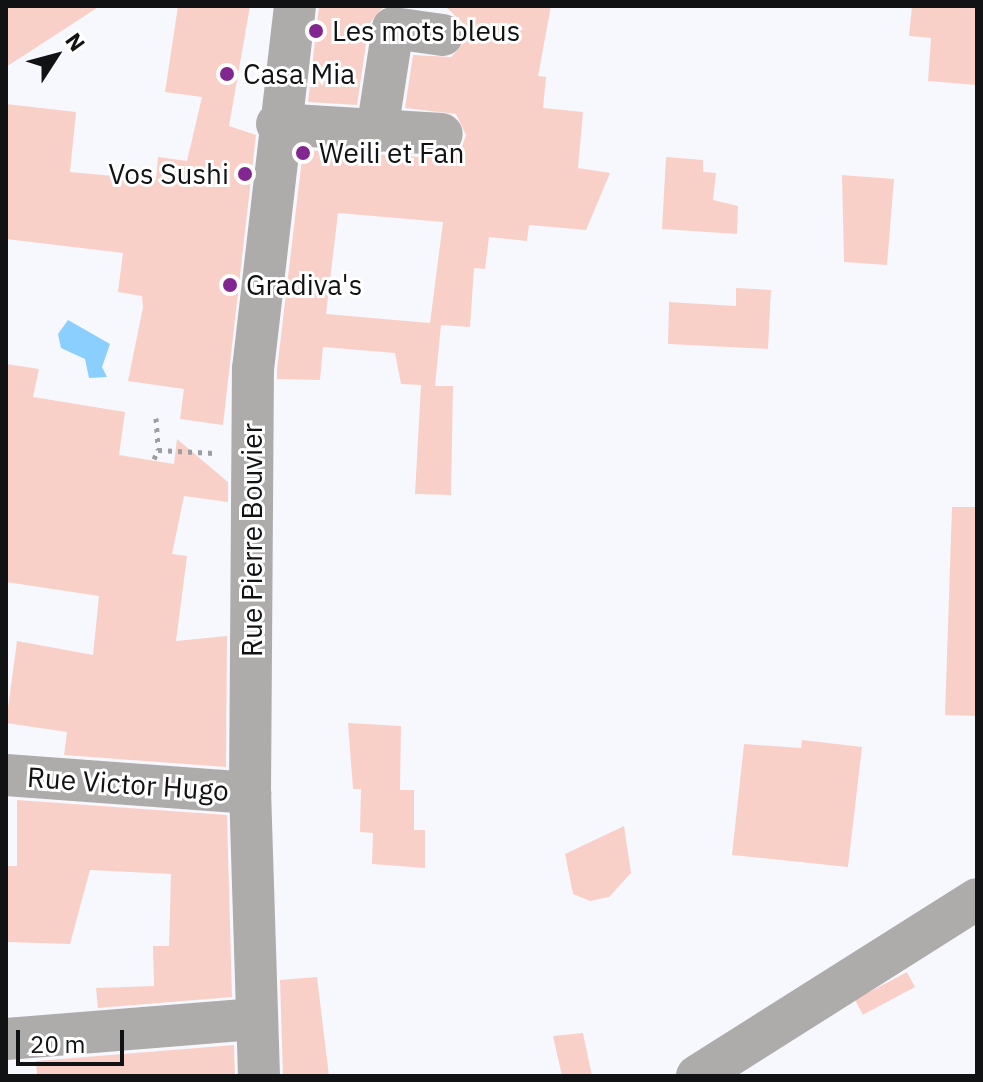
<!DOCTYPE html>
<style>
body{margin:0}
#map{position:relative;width:983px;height:1082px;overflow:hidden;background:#f7f8fe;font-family:"IBM Plex Sans",sans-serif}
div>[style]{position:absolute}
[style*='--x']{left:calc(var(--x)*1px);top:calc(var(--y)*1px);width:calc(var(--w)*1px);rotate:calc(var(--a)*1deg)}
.water>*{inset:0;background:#8acffe}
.building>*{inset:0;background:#f9d0c8;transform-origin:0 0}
.path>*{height:5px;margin-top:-2.5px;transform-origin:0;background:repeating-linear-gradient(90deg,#9d9ea2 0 4px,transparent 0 10px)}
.street>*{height:42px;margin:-21px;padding:0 21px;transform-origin:21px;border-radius:21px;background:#aeabab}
.dots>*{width:22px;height:22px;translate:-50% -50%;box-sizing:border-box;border:4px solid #fff;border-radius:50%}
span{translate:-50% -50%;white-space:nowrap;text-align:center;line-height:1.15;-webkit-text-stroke:6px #fff;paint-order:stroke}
.poi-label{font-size:28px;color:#111214}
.left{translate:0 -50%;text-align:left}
.right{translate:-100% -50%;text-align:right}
.street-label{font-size:28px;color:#111214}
.frame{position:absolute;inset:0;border:8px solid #111214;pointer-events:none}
.north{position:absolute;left:16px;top:16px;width:80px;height:80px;-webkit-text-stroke:6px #fff;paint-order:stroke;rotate:54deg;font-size:22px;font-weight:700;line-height:32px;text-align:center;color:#111214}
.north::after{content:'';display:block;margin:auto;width:28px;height:36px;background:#111214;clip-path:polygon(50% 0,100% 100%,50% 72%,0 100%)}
.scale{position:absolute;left:16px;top:1030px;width:108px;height:36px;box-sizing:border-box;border:4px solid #111214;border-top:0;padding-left:10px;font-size:24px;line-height:28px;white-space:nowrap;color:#111214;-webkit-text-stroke:6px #fff;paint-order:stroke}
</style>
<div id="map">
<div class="water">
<i style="clip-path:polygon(68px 320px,110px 344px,102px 367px,107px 377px,89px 378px,85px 359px,61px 348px,58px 334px)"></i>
</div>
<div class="building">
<i style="clip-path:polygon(6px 6px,100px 6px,6px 67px)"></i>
<i style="clip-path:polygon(178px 6px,250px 6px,229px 126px,256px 135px,223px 425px,180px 419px,184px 389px,128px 381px,143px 307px,142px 296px,118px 292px,123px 253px,6px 239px,6px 104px,76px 112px,70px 172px,156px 180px,158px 157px,187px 161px,202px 97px,165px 92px)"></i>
<i style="clip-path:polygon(319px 6px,384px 6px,369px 24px,357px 105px,308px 102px)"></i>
<i style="clip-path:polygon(evenodd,445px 6px,551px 6px,538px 76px,546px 77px,543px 108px,583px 112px,578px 168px,610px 173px,586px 230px,529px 225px,527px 241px,489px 237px,485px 269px,474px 268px,470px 327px,441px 325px,435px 386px,453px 386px,451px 495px,415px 494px,421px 385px,401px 384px,395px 353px,323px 347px,320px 380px,277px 379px,277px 370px,303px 150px,441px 158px,462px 147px,466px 135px,456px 114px,405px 108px,413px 55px,451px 57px,467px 39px,465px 25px,445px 6px,338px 213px,443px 222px,430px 323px,326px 314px,338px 213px)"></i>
<i style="clip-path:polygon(912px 6px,977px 6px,977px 85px,928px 81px,931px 38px,909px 36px)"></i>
<i style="clip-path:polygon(666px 157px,703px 160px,703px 172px,716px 173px,713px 200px,738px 206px,737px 234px,662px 229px)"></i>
<i style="clip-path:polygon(842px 175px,894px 179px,887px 265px,844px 262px)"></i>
<i style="clip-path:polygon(736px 288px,771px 290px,768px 349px,668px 344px,669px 302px,736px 306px)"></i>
<i style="clip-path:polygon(6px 364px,39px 369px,33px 397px,125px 412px,119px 455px,174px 464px,177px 439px,228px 482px,228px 502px,184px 496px,172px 554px,187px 556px,176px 641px,227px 636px,226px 767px,64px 755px,67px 732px,6px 723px,17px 641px,93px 655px,99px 596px,6px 582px)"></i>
<i style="clip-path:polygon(952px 507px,977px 507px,977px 716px,945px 715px)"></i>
<i style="clip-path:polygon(348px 723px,401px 726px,400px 790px,414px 790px,414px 830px,425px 830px,425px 868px,372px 864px,373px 833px,360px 832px,361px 789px,353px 789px)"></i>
<i style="clip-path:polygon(802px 740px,862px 747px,848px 867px,732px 855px,744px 744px,801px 748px)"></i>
<i style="clip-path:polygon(17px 800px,227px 815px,232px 997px,98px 1008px,96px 988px,154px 986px,153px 946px,169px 946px,171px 874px,90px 870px,70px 944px,6px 942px,6px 866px,17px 866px)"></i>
<i style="clip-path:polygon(624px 826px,631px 873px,609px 897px,590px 901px,573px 894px,565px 854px)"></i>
<i style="left:907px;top:972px;width:17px;height:59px;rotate:62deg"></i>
<i style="clip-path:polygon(317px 977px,329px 1076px,283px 1076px,280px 980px)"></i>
<i style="clip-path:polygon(583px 1033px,592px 1076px,562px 1076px,553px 1036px)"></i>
<i style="clip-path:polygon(234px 1045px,235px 1076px,37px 1076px,36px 1061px)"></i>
</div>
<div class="path">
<i style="--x:156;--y:418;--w:32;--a:86"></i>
<i style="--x:158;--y:450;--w:56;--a:3.1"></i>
<i style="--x:154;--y:459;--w:10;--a:-66"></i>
</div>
<div class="street">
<i style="--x:277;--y:124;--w:165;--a:3.5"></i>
<i style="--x:377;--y:131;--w:104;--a:-81.2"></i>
<i style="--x:393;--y:28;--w:50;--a:8"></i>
<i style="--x:6;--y:775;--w:245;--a:4.2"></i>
<i style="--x:6;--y:1039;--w:248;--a:-4.6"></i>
<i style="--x:259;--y:1076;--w:283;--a:-91.8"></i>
<i style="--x:250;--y:793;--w:424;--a:-89.6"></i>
<i style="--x:253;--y:369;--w:365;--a:-83.4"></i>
<i style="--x:697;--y:1076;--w:331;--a:-32.3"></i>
</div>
<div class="dots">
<i style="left:316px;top:31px;background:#822692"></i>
<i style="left:227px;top:74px;background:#822692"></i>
<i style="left:303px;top:153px;background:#822692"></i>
<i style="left:245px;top:174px;background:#822692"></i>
<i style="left:230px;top:285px;background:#822692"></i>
</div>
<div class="poi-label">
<span class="left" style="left:332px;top:31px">Les mots bleus</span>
<span class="left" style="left:243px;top:74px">Casa Mia</span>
<span class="left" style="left:319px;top:153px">Weili et Fan</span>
<span class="right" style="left:229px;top:174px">Vos Sushi</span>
<span class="left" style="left:246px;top:285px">Gradiva's</span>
</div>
<div class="street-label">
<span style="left:252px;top:540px;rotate:-90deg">Rue Pierre Bouvier</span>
<span style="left:128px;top:784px;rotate:4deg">Rue Victor Hugo</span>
</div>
<div class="frame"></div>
<div class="north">N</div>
<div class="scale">20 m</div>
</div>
